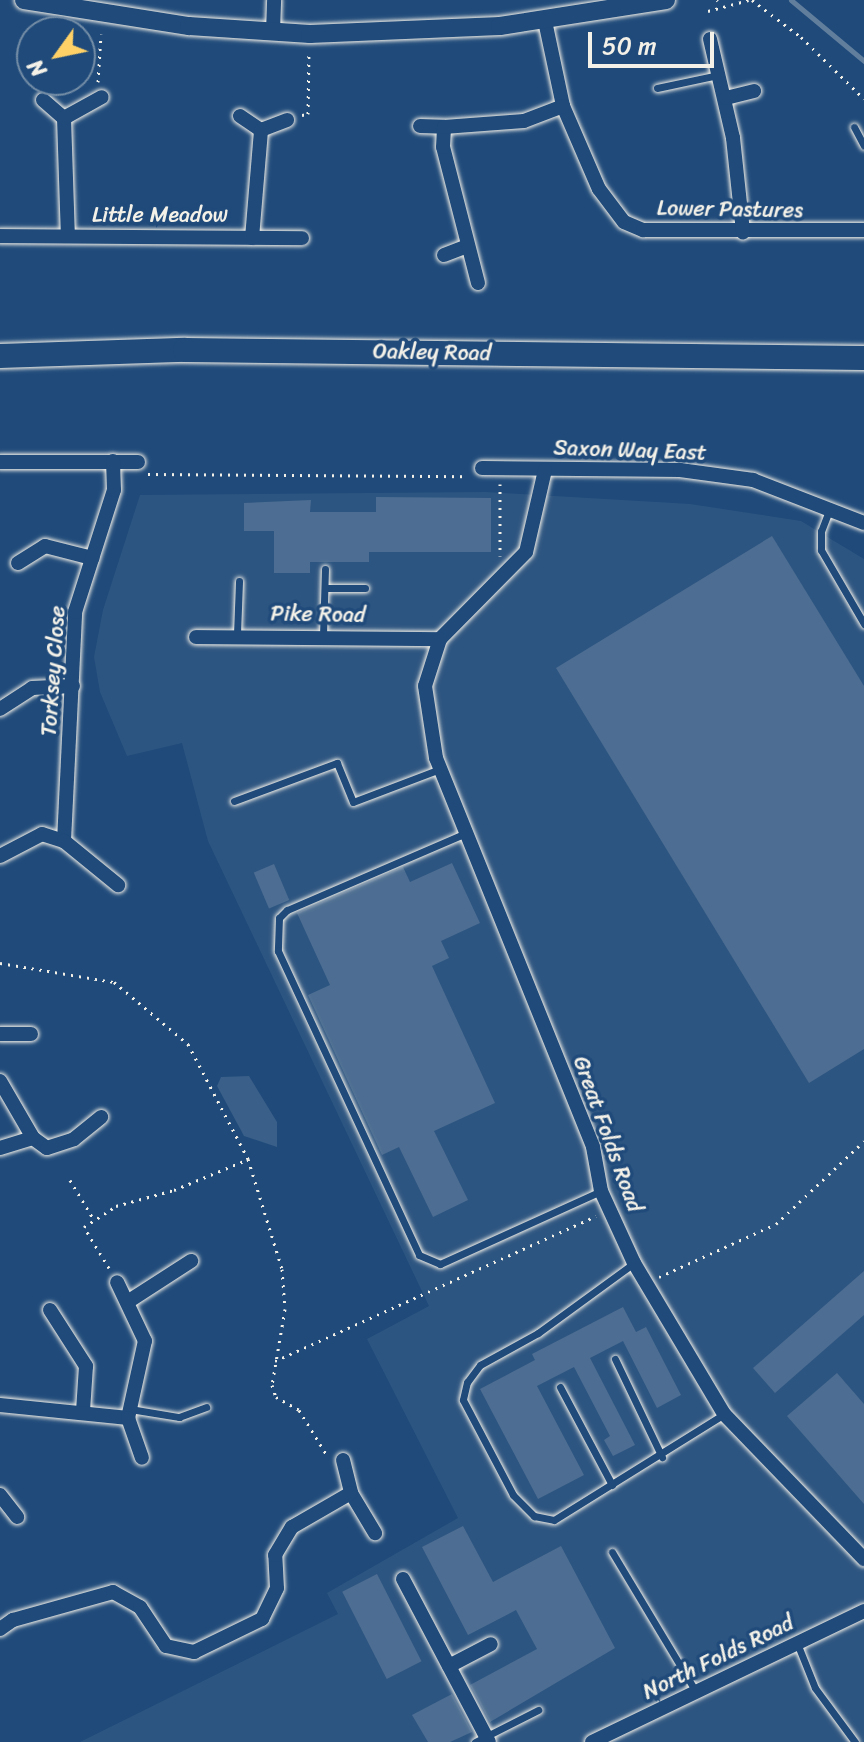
<!DOCTYPE html>
<style>
body{margin:0}
#map{position:relative;width:864px;height:1742px;overflow:hidden;background:#1f4a7a;font-family:Sriracha,sans-serif}
div>[style]{position:absolute}
[style*='--x']{left:calc(var(--x)*1px);top:calc(var(--y)*1px);width:calc(var(--w)*1px);rotate:calc(var(--a)*1deg)}
.built>*{inset:0;background:#2d5581}
.green>*{inset:0;background:#3a5f88}
.stream>*{height:5px;margin:-2.5px;padding:0 2.5px;transform-origin:2.5px;border-radius:2.5px;background:#627e9d}
.building>*{inset:0;background:#4d6e92;transform-origin:0 0}
.path>*{height:3px;margin-top:-1.5px;transform-origin:0;background:repeating-linear-gradient(90deg,#f4f1e8 0 2px,transparent 0 8px)}
.roads{filter:drop-shadow(0 0 2px #f4f1e8) drop-shadow(0 0 2px #f4f1e8)}
.service>*{height:7px;margin:-3.5px;padding:0 3.5px;transform-origin:3.5px;border-radius:3.5px;background:#1f4a7a}
.minor>*{height:14px;margin:-7px;padding:0 7px;transform-origin:7px;border-radius:7px;background:#1f4a7a}
.tertiary>*{height:18px;margin:-9px;padding:0 9px;transform-origin:9px;border-radius:9px;background:#1f4a7a}
.primary>*{height:24px;margin:-12px;padding:0 12px;transform-origin:12px;border-radius:12px;background:#1f4a7a}
span{translate:-50% -50%;white-space:nowrap;text-align:center;line-height:1.15;-webkit-text-stroke:7px #1f4a7a;paint-order:stroke}
.street-label{font-size:22px;color:#f4f1e8}
.north{position:absolute;left:16px;top:16px;width:80px;height:80px;box-sizing:border-box;background:#1f4a7a;border:2px solid #748da6;border-radius:50%;rotate:237deg;font-size:22px;font-weight:700;line-height:32px;text-align:center;color:#f4f1e8}
.north::after{content:'';display:block;margin:auto;width:28px;height:36px;background:#ffd166;clip-path:polygon(50% 0,100% 100%,50% 72%,0 100%)}
.scale{position:absolute;left:588px;top:32px;width:126px;height:36px;box-sizing:border-box;border:4px solid #f4f1e8;border-top:0;padding-left:10px;font-size:24px;line-height:28px;white-space:nowrap;color:#f4f1e8;-webkit-text-stroke:6px #1f4a7a;paint-order:stroke}
</style>
<div id="map">
<div class="built">
<i style="clip-path:polygon(486px 492px,690px 504px,801px 521px,864px 559px,864px 1742px,80px 1742px,338px 1614px,327px 1593px,458px 1518px,367px 1339px,429px 1306px,208px 841px,182px 743px,127px 756px,100px 692px,94px 657px,103px 610px,140px 495px)"></i>
</div>
<div class="green">
<i style="clip-path:polygon(249px 1076px,277px 1122px,277px 1147px,244px 1136px,217px 1086px,221px 1077px)"></i>
</div>
<div class="stream">
<i style="--x:791;--y:0;--w:95;--a:39.9"></i>
</div>
<div class="building">
<i style="clip-path:polygon(376px 497px,491px 498px,491px 552px,369px 552px,369px 562px,310px 562px,310px 573px,274px 573px,274px 531px,244px 531px,244px 503px,311px 500px,310px 512px,376px 512px)"></i>
<i style="clip-path:polygon(772px 536px,864px 686px,864px 1049px,809px 1083px,556px 668px)"></i>
<i style="clip-path:polygon(452px 863px,480px 923px,441px 941px,449px 958px,432px 966px,495px 1103px,434px 1131px,468px 1200px,433px 1217px,399px 1147px,382px 1155px,308px 995px,330px 985px,297px 913px,403px 867px,410px 882px)"></i>
<i style="left:274px;top:864px;width:39px;height:22px;rotate:67deg"></i>
<i style="clip-path:polygon(864px 1271px,864px 1315px,775px 1393px,753px 1368px)"></i>
<i style="clip-path:polygon(623px 1307px,636px 1332px,646px 1327px,681px 1395px,657px 1408px,623px 1341px,590px 1358px,635px 1445px,613px 1456px,604px 1440px,610px 1436px,574px 1367px,537px 1386px,584px 1475px,538px 1499px,480px 1389px,535px 1360px,532px 1354px)"></i>
<i style="clip-path:polygon(837px 1373px,864px 1404px,864px 1504px,787px 1416px)"></i>
<i style="clip-path:polygon(463px 1526px,493px 1582px,561px 1546px,615px 1648px,490px 1722px,470px 1685px,537px 1649px,516px 1610px,468px 1635px,422px 1547px)"></i>
<i style="left:377px;top:1574px;width:98px;height:39px;rotate:63deg"></i>
<i style="clip-path:polygon(452px 1694px,472px 1732px,450px 1742px,428px 1742px,412px 1715px)"></i>
</div>
<div class="path">
<i style="--x:717;--y:0;--w:1;--a:45"></i>
<i style="--x:752;--y:0;--w:61;--a:37.1"></i>
<i style="--x:801;--y:37;--w:88;--a:44.5"></i>
<i style="--x:708;--y:11;--w:42;--a:-15"></i>
<i style="--x:98;--y:82;--w:48;--a:-86.4"></i>
<i style="--x:302;--y:115;--w:6;--a:-9"></i>
<i style="--x:308;--y:114;--w:62;--a:-89.1"></i>
<i style="--x:148;--y:474;--w:320;--a:0.4"></i>
<i style="--x:500;--y:484;--w:72;--a:90"></i>
<i style="--x:0;--y:963;--w:116;--a:9.5"></i>
<i style="--x:114;--y:982;--w:97;--a:40"></i>
<i style="--x:188;--y:1044;--w:130;--a:62.4"></i>
<i style="--x:248;--y:1159;--w:115;--a:72.8"></i>
<i style="--x:282;--y:1269;--w:40;--a:85.7"></i>
<i style="--x:285;--y:1309;--w:77;--a:99.7"></i>
<i style="--x:272;--y:1385;--w:13;--a:72"></i>
<i style="--x:276;--y:1397;--w:26;--a:29"></i>
<i style="--x:299;--y:1410;--w:55;--a:58.3"></i>
<i style="--x:70;--y:1180;--w:47;--a:59"></i>
<i style="--x:109;--y:1268;--w:48;--a:-121.4"></i>
<i style="--x:84;--y:1227;--w:38;--a:-33"></i>
<i style="--x:116;--y:1206;--w:60;--a:-15.4"></i>
<i style="--x:174;--y:1190;--w:78;--a:-22.6"></i>
<i style="--x:659;--y:1277;--w:128;--a:-24.4"></i>
<i style="--x:776;--y:1224;--w:121;--a:-43.3"></i>
<i style="--x:275;--y:1361;--w:352;--a:-24.3"></i>
</div>
<div class="roads">
<div class="service">
<i style="--x:657;--y:88;--w:62;--a:-12"></i>
<i style="--x:854;--y:127;--w:21;--a:62"></i>
<i style="--x:830;--y:508;--w:25;--a:111"></i>
<i style="--x:821;--y:531;--w:19;--a:90"></i>
<i style="--x:821;--y:550;--w:86;--a:59.8"></i>
<i style="--x:325;--y:588;--w:40;--a:0"></i>
<i style="--x:237;--y:634;--w:53;--a:-87.8"></i>
<i style="--x:323;--y:636;--w:67;--a:-88.3"></i>
<i style="--x:234;--y:801;--w:110;--a:-20.3"></i>
<i style="--x:337;--y:763;--w:42;--a:67.7"></i>
<i style="--x:353;--y:802;--w:93;--a:-20.8"></i>
<i style="--x:466;--y:833;--w:195;--a:156.7"></i>
<i style="--x:287;--y:910;--w:11;--a:135"></i>
<i style="--x:279;--y:918;--w:33;--a:92"></i>
<i style="--x:278;--y:951;--w:335;--a:65.1"></i>
<i style="--x:419;--y:1255;--w:23;--a:23"></i>
<i style="--x:440;--y:1264;--w:177;--a:-24.4"></i>
<i style="--x:634;--y:1263;--w:119;--a:143.9"></i>
<i style="--x:538;--y:1333;--w:66;--a:151.1"></i>
<i style="--x:480;--y:1365;--w:21;--a:127"></i>
<i style="--x:467;--y:1382;--w:18;--a:103"></i>
<i style="--x:463;--y:1400;--w:107;--a:62.2"></i>
<i style="--x:513;--y:1495;--w:30;--a:45"></i>
<i style="--x:534;--y:1516;--w:20;--a:11"></i>
<i style="--x:554;--y:1520;--w:200;--a:-31.9"></i>
<i style="--x:615;--y:1359;--w:109;--a:64.4"></i>
<i style="--x:560;--y:1387;--w:111;--a:62"></i>
<i style="--x:130;--y:1409;--w:50;--a:9.3"></i>
<i style="--x:179;--y:1417;--w:29;--a:-20"></i>
<i style="--x:612;--y:1552;--w:163;--a:59"></i>
<i style="--x:797;--y:1643;--w:48;--a:68.2"></i>
<i style="--x:815;--y:1688;--w:67;--a:53.5"></i>
<i style="--x:475;--y:1742;--w:71;--a:-26.9"></i>
</div>
<div class="minor">
<i style="--x:545;--y:21;--w:87;--a:78"></i>
<i style="--x:563;--y:106;--w:90;--a:66.6"></i>
<i style="--x:599;--y:189;--w:41;--a:52.9"></i>
<i style="--x:624;--y:222;--w:21;--a:23"></i>
<i style="--x:643;--y:230;--w:221;--a:0"></i>
<i style="--x:273;--y:32;--w:32;--a:-88"></i>
<i style="--x:710;--y:39;--w:102;--a:76.9"></i>
<i style="--x:733;--y:138;--w:95;--a:83.9"></i>
<i style="--x:726;--y:98;--w:29;--a:-14"></i>
<i style="--x:43;--y:100;--w:28;--a:41"></i>
<i style="--x:64;--y:118;--w:118;--a:88.1"></i>
<i style="--x:240;--y:116;--w:25;--a:34"></i>
<i style="--x:64;--y:118;--w:43;--a:-28.9"></i>
<i style="--x:420;--y:126;--w:24;--a:2"></i>
<i style="--x:261;--y:130;--w:28;--a:-21"></i>
<i style="--x:0;--y:236;--w:302;--a:0.4"></i>
<i style="--x:252;--y:238;--w:108;--a:-85.2"></i>
<i style="--x:444;--y:255;--w:25;--a:-21"></i>
<i style="--x:478;--y:283;--w:140;--a:-104.4"></i>
<i style="--x:443;--y:147;--w:20;--a:-87"></i>
<i style="--x:444;--y:127;--w:80;--a:-4.3"></i>
<i style="--x:524;--y:121;--w:42;--a:-21"></i>
<i style="--x:0;--y:462;--w:138;--a:0"></i>
<i style="--x:482;--y:468;--w:198;--a:0.6"></i>
<i style="--x:680;--y:470;--w:74;--a:7.8"></i>
<i style="--x:753;--y:480;--w:119;--a:21.2"></i>
<i style="--x:545;--y:470;--w:84;--a:103"></i>
<i style="--x:526;--y:552;--w:122;--a:134.7"></i>
<i style="--x:440;--y:639;--w:49;--a:107.7"></i>
<i style="--x:425;--y:686;--w:73;--a:81.3"></i>
<i style="--x:436;--y:758;--w:419;--a:68"></i>
<i style="--x:593;--y:1147;--w:45;--a:79.7"></i>
<i style="--x:601;--y:1191;--w:79;--a:65.4"></i>
<i style="--x:634;--y:1263;--w:176;--a:59.2"></i>
<i style="--x:724;--y:1414;--w:202;--a:46"></i>
<i style="--x:18;--y:563;--w:32;--a:-32"></i>
<i style="--x:45;--y:546;--w:49;--a:14.3"></i>
<i style="--x:196;--y:637;--w:244;--a:0.5"></i>
<i style="--x:0;--y:709;--w:38;--a:-33"></i>
<i style="--x:32;--y:688;--w:41;--a:-2.8"></i>
<i style="--x:64;--y:841;--w:229;--a:-87.2"></i>
<i style="--x:75;--y:612;--w:128;--a:-72.3"></i>
<i style="--x:114;--y:490;--w:29;--a:-92"></i>
<i style="--x:0;--y:856;--w:47;--a:-27.6"></i>
<i style="--x:42;--y:834;--w:23;--a:18"></i>
<i style="--x:64;--y:841;--w:70;--a:39.2"></i>
<i style="--x:0;--y:1034;--w:31;--a:0"></i>
<i style="--x:0;--y:1081;--w:66;--a:59.9"></i>
<i style="--x:33;--y:1138;--w:17;--a:36"></i>
<i style="--x:47;--y:1148;--w:28;--a:-18"></i>
<i style="--x:74;--y:1139;--w:35;--a:-39"></i>
<i style="--x:0;--y:1148;--w:34;--a:-17"></i>
<i style="--x:129;--y:1301;--w:74;--a:-32.8"></i>
<i style="--x:50;--y:1310;--w:67;--a:57.3"></i>
<i style="--x:86;--y:1366;--w:45;--a:93.8"></i>
<i style="--x:0;--y:1405;--w:129;--a:5.8"></i>
<i style="--x:128;--y:1418;--w:79;--a:-77.6"></i>
<i style="--x:145;--y:1341;--w:65;--a:-115.4"></i>
<i style="--x:128;--y:1418;--w:42;--a:70.7"></i>
<i style="--x:343;--y:1460;--w:34;--a:76"></i>
<i style="--x:351;--y:1493;--w:47;--a:59"></i>
<i style="--x:0;--y:1495;--w:28;--a:52"></i>
<i style="--x:403;--y:1579;--w:184;--a:62.2"></i>
<i style="--x:0;--y:1629;--w:16;--a:-35"></i>
<i style="--x:13;--y:1620;--w:104;--a:-15.6"></i>
<i style="--x:113;--y:1592;--w:31;--a:29"></i>
<i style="--x:140;--y:1607;--w:47;--a:56.3"></i>
<i style="--x:166;--y:1646;--w:29;--a:12"></i>
<i style="--x:194;--y:1652;--w:76;--a:-25.9"></i>
<i style="--x:262;--y:1619;--w:34;--a:-64"></i>
<i style="--x:277;--y:1588;--w:33;--a:-93"></i>
<i style="--x:275;--y:1555;--w:33;--a:-59"></i>
<i style="--x:292;--y:1527;--w:68;--a:-30"></i>
<i style="--x:449;--y:1666;--w:47;--a:-27.6"></i>
<i style="--x:592;--y:1742;--w:302;--a:-25.7"></i>
</div>
<div class="tertiary">
<i style="--x:24;--y:0;--w:167;--a:9"></i>
<i style="--x:189;--y:26;--w:121;--a:3.8"></i>
<i style="--x:310;--y:34;--w:190;--a:-2.4"></i>
<i style="--x:500;--y:26;--w:168;--a:-8.9"></i>
</div>
<div class="primary">
<i style="--x:0;--y:356;--w:185;--a:-1.9"></i>
<i style="--x:185;--y:350;--w:679;--a:0.68"></i>
</div>
</div>
<div class="street-label">
<span style="left:730px;top:209px;rotate:1deg">Lower Pastures</span>
<span style="left:160px;top:215px">Little Meadow</span>
<span style="left:432px;top:352px;rotate:1deg">Oakley Road</span>
<span style="left:630px;top:450px;rotate:2deg">Saxon Way East</span>
<span style="left:318px;top:614px;rotate:1deg">Pike Road</span>
<span style="left:53px;top:671px;rotate:-86deg">Torksey Close</span>
<span style="left:608px;top:1134px;rotate:70deg">Great Folds Road</span>
<span style="left:718px;top:1657px;rotate:-26deg">North Folds Road</span>
</div>
<div class="north">N</div>
<div class="scale">50 m</div>
</div>
